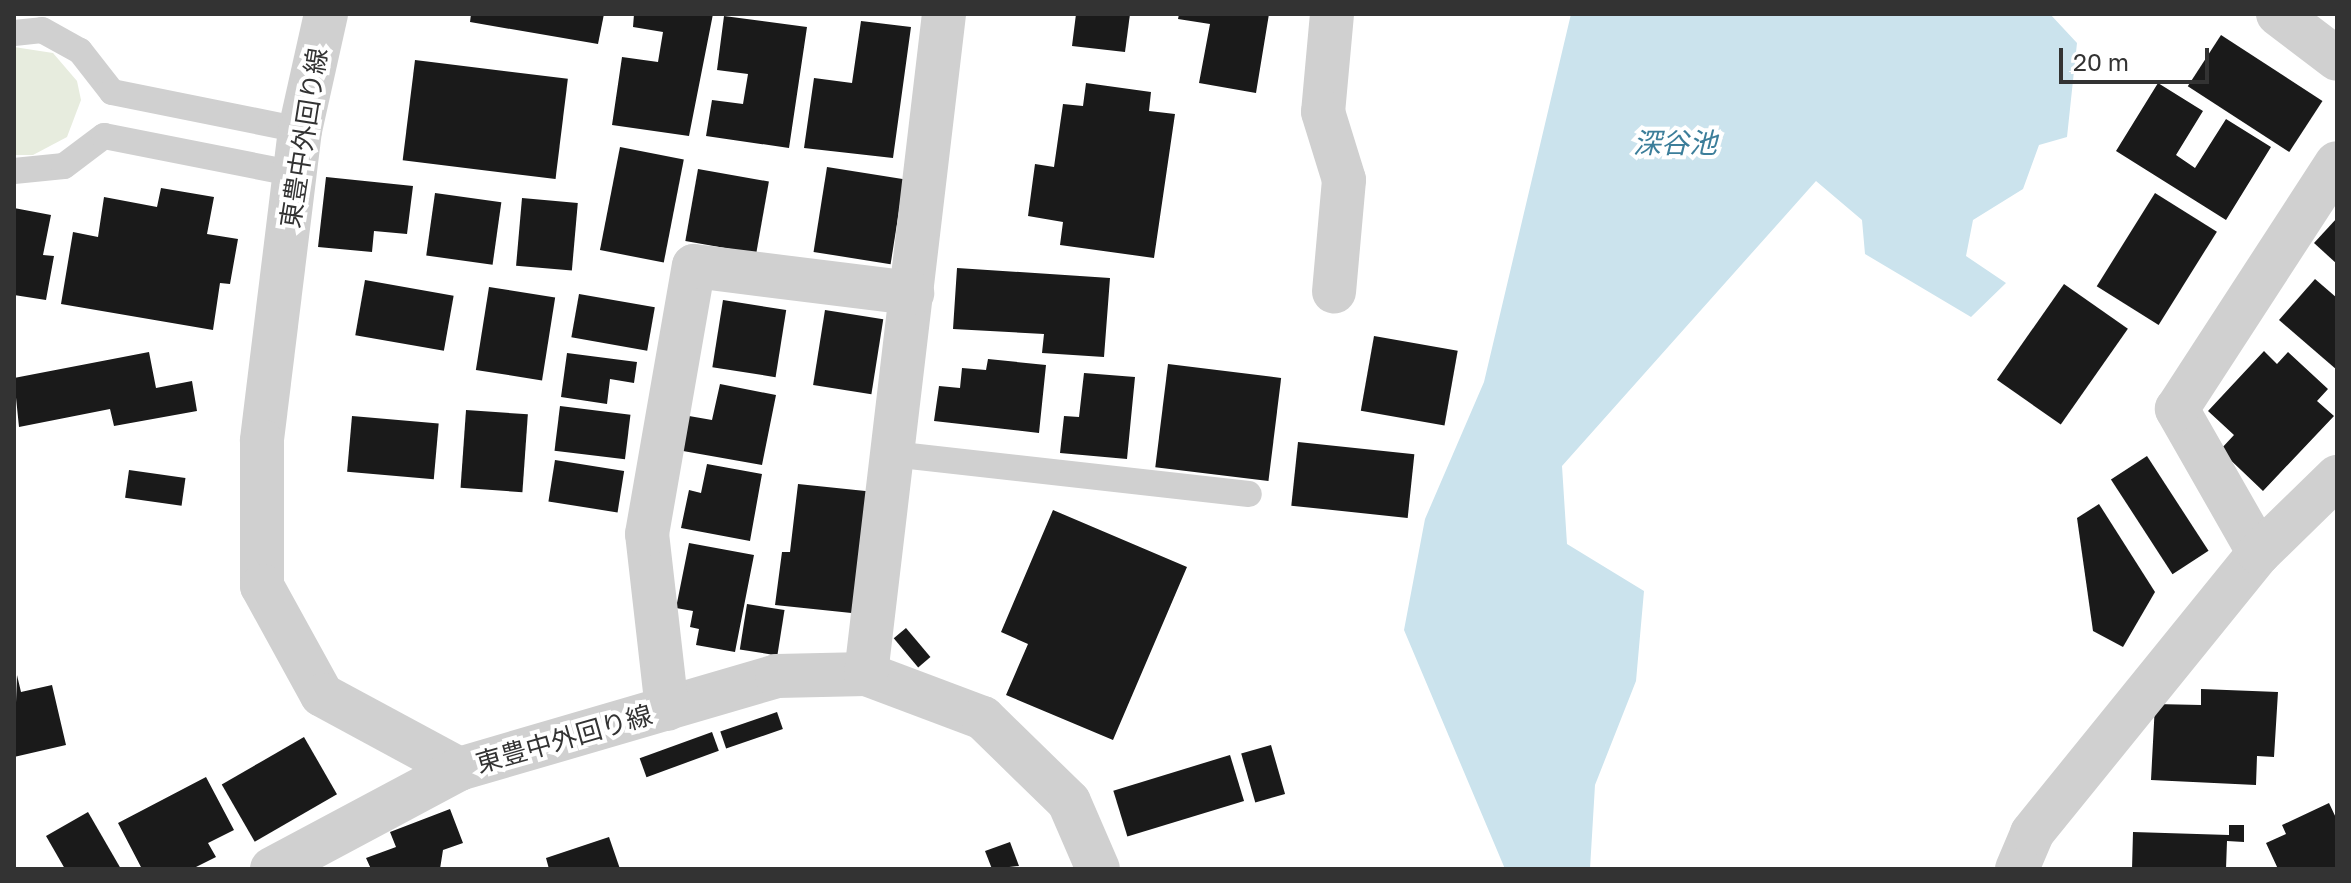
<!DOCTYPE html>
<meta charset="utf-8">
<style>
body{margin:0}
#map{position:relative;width:2351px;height:883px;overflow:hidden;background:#fff;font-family:"Golos Text","Noto Sans JP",sans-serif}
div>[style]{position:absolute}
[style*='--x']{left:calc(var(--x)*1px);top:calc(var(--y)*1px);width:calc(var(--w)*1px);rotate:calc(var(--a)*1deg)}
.green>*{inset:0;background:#e7ecde}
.water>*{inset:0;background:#cbe3ed}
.building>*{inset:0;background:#1a1a1a;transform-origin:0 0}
.service>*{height:26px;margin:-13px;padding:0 13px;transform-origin:13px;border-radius:13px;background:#d0d0d0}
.minor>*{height:44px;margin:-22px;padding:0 22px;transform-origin:22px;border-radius:22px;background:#d0d0d0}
.tertiary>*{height:44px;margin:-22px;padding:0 22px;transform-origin:22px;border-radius:22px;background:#d0d0d0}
span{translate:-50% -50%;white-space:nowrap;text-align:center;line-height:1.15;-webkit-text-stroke:8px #fff;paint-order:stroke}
.street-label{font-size:26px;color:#333}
.water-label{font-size:28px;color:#3c7e9a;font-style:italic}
.frame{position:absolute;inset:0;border:16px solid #333;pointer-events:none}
.scale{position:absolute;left:2059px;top:48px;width:150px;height:36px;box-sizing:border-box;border:4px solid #333;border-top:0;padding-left:10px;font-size:24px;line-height:28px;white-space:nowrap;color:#333;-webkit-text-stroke:6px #fff;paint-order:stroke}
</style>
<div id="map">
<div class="green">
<i style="clip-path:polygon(14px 47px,53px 53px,77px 81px,81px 100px,67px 137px,33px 155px,14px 155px)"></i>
</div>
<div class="water">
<i style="clip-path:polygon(1571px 14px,2050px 14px,2077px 43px,2067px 137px,2039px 145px,2023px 189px,1973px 220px,1966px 256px,2006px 283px,1971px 317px,1865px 254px,1862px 220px,1816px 181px,1562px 466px,1567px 544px,1644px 591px,1636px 681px,1595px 785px,1590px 869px,1505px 869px,1404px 630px,1425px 519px,1484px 382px)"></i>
</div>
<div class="building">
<i style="clip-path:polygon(471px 14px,604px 14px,598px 44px,470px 22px)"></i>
<i style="clip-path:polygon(634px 14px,713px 14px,689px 136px,612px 125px,622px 57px,658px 62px,663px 32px,633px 27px)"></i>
<i style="clip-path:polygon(1076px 14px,1130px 14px,1125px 52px,1072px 46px)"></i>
<i style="clip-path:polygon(1179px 14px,1269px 14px,1256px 93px,1199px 83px,1210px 24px,1178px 19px)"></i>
<i style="clip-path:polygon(724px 16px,807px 27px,789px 148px,706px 136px,712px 100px,743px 104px,748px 74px,717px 70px)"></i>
<i style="clip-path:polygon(861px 21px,911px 27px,893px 158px,804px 148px,814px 78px,852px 83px)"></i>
<i style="left:2221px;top:35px;width:121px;height:61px;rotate:33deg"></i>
<i style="left:415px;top:60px;width:154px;height:101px;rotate:7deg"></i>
<i style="clip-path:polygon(1086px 83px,1151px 92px,1149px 111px,1175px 114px,1154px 258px,1060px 245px,1063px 222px,1028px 216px,1035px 164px,1054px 167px,1063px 104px,1083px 106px)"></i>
<i style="clip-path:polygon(2158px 83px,2203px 111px,2176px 155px,2195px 168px,2226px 119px,2271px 147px,2226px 220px,2116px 151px)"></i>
<i style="left:620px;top:147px;width:65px;height:105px;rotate:11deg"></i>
<i style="left:827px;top:167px;width:78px;height:86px;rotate:9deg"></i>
<i style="left:698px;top:169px;width:72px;height:73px;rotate:10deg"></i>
<i style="clip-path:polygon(326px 177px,413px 186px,407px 234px,374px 231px,372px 252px,318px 247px)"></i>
<i style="clip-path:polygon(161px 188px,214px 197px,207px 234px,238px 239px,230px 284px,220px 283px,213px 330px,61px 304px,73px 232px,98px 237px,104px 197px,157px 207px)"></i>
<i style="left:435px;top:193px;width:67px;height:63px;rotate:8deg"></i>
<i style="left:2155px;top:193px;width:73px;height:110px;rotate:32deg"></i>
<i style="left:522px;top:198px;width:56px;height:68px;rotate:5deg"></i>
<i style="clip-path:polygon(14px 208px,51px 215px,43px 255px,54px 256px,46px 300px,14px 295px)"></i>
<i style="clip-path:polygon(2337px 218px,2337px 264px,2314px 243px)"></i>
<i style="clip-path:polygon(957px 268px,1110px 278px,1104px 357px,1042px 353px,1044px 334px,953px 329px)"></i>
<i style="clip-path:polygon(2315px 279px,2337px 298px,2337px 370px,2279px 320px)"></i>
<i style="left:365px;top:280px;width:90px;height:56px;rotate:10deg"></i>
<i style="left:2064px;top:284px;width:78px;height:117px;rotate:35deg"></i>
<i style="left:489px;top:287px;width:67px;height:84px;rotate:9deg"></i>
<i style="left:579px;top:294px;width:77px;height:44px;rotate:10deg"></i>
<i style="left:723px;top:300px;width:64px;height:68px;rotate:9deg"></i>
<i style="left:825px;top:310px;width:59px;height:76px;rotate:9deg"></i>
<i style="left:1374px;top:336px;width:85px;height:76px;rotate:10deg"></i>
<i style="clip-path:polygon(2264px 351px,2277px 364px,2288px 352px,2328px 389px,2317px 401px,2334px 416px,2263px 491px,2220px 450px,2234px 435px,2208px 411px)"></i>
<i style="clip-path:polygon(149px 352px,156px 388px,192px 381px,197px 411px,114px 426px,110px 409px,19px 427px,14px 378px)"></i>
<i style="clip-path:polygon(567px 353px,637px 362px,634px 383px,610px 379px,607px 404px,561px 397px)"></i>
<i style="clip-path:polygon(988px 359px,1046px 365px,1039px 433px,934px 421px,939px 386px,960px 388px,962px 368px,986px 370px)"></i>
<i style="left:1168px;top:364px;width:114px;height:104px;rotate:7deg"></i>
<i style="clip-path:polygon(1084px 373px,1135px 377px,1127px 459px,1060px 453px,1064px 416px,1079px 417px)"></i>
<i style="clip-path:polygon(720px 384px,776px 395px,762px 465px,683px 451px,689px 416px,712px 420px)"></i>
<i style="left:560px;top:406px;width:71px;height:45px;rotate:7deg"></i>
<i style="left:466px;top:410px;width:62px;height:78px;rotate:4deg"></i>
<i style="left:352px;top:416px;width:87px;height:56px;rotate:5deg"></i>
<i style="left:1298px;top:442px;width:117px;height:64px;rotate:6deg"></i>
<i style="left:2147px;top:456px;width:113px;height:43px;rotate:57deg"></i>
<i style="left:555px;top:460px;width:70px;height:42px;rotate:9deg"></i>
<i style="clip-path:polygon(707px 464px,762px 474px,750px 541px,681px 528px,689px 490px,701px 493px)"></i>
<i style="left:129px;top:470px;width:57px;height:28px;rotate:8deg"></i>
<i style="clip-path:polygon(798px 484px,875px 492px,861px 614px,775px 605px,782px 552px,790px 552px)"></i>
<i style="clip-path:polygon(2099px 504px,2155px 592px,2123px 647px,2093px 631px,2077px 518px)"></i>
<i style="clip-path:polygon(1053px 510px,1187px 567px,1113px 740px,1006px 695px,1028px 644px,1001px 632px)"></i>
<i style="clip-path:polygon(689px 543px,754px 555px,735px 652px,696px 645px,699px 629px,690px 627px,693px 611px,676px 608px)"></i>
<i style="left:747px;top:604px;width:38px;height:46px;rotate:9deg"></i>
<i style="left:906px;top:628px;width:38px;height:16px;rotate:50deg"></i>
<i style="clip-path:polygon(17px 675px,21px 692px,52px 685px,66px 745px,14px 757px)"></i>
<i style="clip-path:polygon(2201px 689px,2278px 692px,2274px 757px,2257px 756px,2256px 785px,2151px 780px,2155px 704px,2201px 705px)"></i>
<i style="left:777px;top:712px;width:18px;height:60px;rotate:71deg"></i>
<i style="left:712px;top:732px;width:20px;height:77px;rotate:70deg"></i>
<i style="left:304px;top:737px;width:66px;height:95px;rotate:60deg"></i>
<i style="left:1271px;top:745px;width:51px;height:31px;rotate:74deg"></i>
<i style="left:1230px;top:755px;width:48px;height:122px;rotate:73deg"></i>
<i style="clip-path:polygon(206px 777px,234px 830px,208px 843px,216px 857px,192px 869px,142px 869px,118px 823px)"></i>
<i style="clip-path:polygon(2329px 803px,2337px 820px,2337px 869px,2278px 869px,2266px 843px,2286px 834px,2282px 825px)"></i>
<i style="clip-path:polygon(450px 809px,463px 843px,443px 850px,440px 869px,371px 869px,366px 858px,396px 847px,390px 832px)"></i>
<i style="clip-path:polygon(88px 812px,121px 869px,65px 869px,46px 836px)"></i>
<i style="clip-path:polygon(2229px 825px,2244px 825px,2244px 842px,2227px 841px,2226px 869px,2132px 869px,2133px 832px,2229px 835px)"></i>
<i style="clip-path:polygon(609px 837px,620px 869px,549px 869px,546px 858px)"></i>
<i style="clip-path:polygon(1010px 842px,1019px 866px,992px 869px,985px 851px)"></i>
</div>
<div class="service">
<i style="--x:14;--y:33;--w:28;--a:-6"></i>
<i style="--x:42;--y:30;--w:43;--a:28.9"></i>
<i style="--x:80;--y:51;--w:52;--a:52"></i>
<i style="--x:112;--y:92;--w:192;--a:11.4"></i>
<i style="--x:14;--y:171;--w:50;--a:-5.7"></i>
<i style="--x:64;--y:166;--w:50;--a:-36.9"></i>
<i style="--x:104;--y:136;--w:196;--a:11.2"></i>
<i style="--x:892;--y:454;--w:359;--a:6.4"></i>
</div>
<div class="minor">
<i style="--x:326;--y:14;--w:119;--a:102.6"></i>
<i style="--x:300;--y:130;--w:313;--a:97"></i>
<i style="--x:262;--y:441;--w:145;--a:90"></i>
<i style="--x:262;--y:586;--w:124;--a:61.2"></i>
<i style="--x:322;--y:695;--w:156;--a:28.4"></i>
<i style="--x:459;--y:769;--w:331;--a:-16.3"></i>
<i style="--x:777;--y:676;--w:89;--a:-1.3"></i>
<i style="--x:866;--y:674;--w:125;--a:20.6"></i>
<i style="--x:983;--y:718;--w:120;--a:44.3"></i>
<i style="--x:1069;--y:802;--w:73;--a:66.6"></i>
<i style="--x:1332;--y:14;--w:98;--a:95.2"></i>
<i style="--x:1323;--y:112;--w:71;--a:72.8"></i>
<i style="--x:1344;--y:180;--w:112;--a:95.1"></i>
<i style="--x:2259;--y:553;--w:166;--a:-119.7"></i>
<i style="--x:2177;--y:409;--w:293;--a:-57"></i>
<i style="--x:866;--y:674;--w:665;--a:-83.26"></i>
<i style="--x:667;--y:709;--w:176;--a:-96.5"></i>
<i style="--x:647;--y:534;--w:272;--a:-80.1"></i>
<i style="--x:694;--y:266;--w:220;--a:7.1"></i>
<i style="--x:272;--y:869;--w:212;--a:-28.1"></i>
<i style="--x:2017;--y:869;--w:39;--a:-67"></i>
<i style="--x:2032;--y:833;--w:360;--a:-51"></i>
<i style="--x:2259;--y:553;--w:109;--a:-44.3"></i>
</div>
<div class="tertiary">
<i style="--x:2278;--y:14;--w:74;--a:37.3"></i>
</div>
<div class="street-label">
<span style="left:304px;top:138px;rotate:-81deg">東豊中外回り線</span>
<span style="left:564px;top:739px;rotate:-16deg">東豊中外回り線</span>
</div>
<div class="water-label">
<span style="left:1675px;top:143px">深谷池</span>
</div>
<div class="frame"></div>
<div class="scale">20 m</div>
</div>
